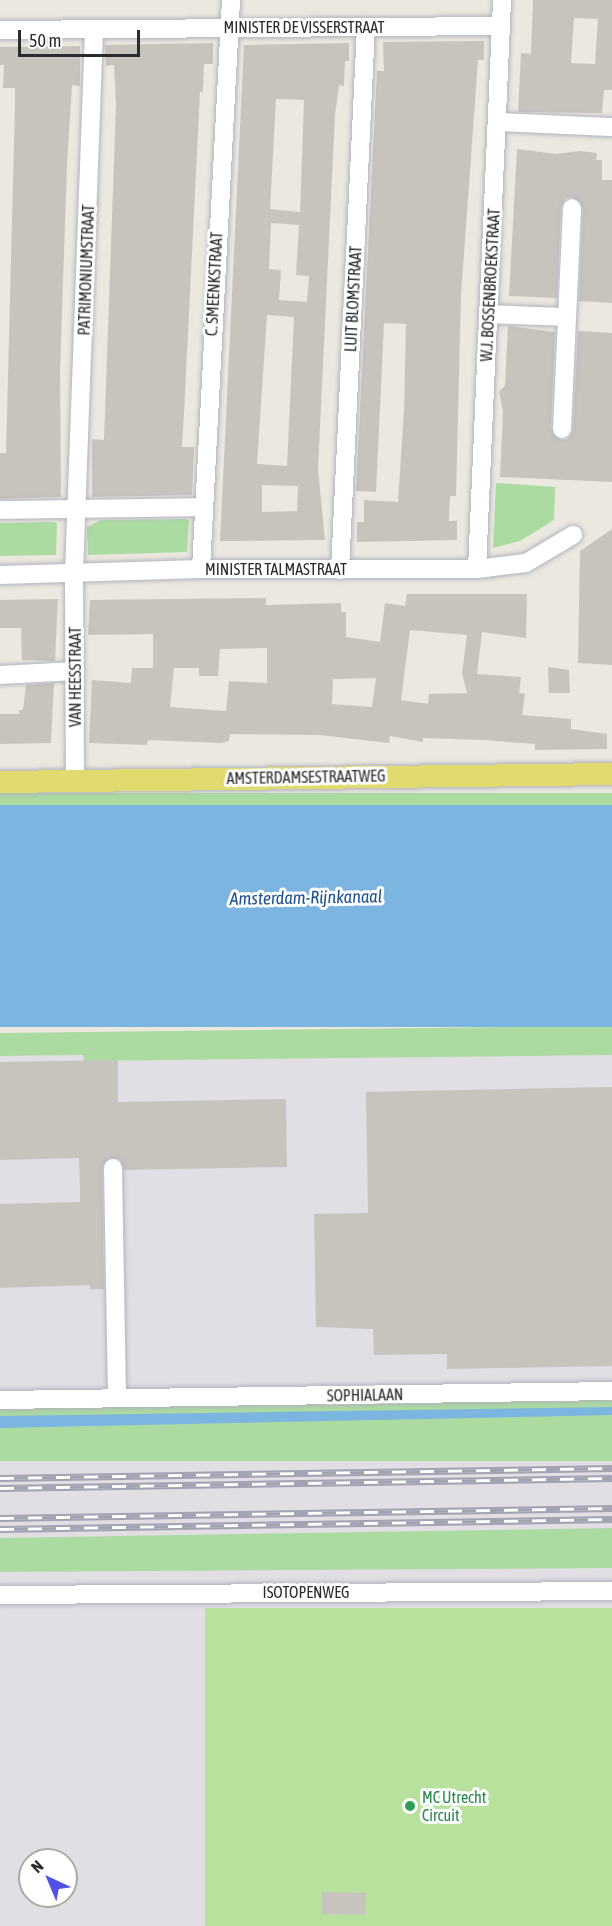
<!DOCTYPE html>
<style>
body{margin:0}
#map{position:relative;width:612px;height:1926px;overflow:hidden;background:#ebe8df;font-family:"Asap Condensed",sans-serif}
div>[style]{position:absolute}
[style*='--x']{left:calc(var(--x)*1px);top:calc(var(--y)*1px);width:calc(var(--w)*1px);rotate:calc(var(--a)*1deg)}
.industrial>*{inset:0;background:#e1dee4}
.green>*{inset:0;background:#abdba1;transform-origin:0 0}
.pitch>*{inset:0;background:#b9e19e;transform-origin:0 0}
.water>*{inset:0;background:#7db5e1;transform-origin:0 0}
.building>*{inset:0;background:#c7c4be;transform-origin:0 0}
.roads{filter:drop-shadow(0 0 2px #b2b2bd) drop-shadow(0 0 2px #b2b2bd)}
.minor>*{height:18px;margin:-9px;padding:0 9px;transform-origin:9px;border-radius:9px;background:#fff}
.major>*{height:22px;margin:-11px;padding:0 11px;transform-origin:11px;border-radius:11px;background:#e1da6e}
.rail>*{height:7px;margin-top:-3.5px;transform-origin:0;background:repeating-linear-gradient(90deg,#fff 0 14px,#a2a2b3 0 28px);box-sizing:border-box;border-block:2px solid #a2a2b3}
.dots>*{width:16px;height:16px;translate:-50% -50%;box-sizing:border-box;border:3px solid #fff;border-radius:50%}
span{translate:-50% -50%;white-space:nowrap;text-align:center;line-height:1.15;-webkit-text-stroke:6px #fff;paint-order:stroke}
.street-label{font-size:16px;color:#2b2b2b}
.leisure-label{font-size:16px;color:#27864d}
.left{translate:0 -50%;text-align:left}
.water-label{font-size:18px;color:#1d528d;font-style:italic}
.north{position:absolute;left:18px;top:1848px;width:60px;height:60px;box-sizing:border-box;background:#fff;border:2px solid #aaa;border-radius:50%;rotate:316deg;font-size:16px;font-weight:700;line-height:24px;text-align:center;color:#2b2b2b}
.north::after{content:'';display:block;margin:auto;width:21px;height:27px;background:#5152e5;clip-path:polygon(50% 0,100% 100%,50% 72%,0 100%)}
.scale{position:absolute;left:18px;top:30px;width:122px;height:27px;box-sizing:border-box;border:3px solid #2b2b2b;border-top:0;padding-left:8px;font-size:18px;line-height:21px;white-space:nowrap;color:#2b2b2b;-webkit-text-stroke:4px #fff;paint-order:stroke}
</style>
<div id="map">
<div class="industrial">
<i style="clip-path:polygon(evenodd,84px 1055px,84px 1061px,612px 1055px,612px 1926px,0 1926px,0 1056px,84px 1055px,30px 1860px,66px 1860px,66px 1896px,30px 1896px,30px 1860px)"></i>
</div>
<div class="green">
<i style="clip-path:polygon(496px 483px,555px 487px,554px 520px,520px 541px,493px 548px)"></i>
<i style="clip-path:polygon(185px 519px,189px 520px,187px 552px,88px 555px,87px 527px,101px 520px)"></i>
<i style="clip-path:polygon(54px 522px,57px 524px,56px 555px,0 556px,0 523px)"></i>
<i style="left:612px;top:793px;width:12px;height:612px;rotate:90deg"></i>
<i style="clip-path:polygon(590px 1026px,612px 1027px,612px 1055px,84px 1061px,83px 1055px,0 1056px,0 1033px)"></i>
<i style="left:612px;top:1399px;width:62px;height:612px;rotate:90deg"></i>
<i style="clip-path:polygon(612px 1528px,612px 1568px,0 1572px,0 1538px)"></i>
</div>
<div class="pitch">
<i style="left:612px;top:1608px;width:318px;height:407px;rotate:90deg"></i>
</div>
<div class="water">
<i style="left:612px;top:805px;width:222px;height:612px;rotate:90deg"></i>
<i style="clip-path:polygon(612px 1407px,612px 1415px,0 1428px,0 1416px)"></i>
</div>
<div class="building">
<i style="clip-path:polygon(evenodd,533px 0,612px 0,612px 90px,604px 90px,602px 113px,518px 112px,521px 53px,531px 54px,533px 0,574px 18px,598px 19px,595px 64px,571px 63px,574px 18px)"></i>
<i style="clip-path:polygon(484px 41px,484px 60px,478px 60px,461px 295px,456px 496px,450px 496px,449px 521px,457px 521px,457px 540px,357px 542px,357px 522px,364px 522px,364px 500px,398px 502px,404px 411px,406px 324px,384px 323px,376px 492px,356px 491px,377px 71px,384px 71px,383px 42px)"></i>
<i style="clip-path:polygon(213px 43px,213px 64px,204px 64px,203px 92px,200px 92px,184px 414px,182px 447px,194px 447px,192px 495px,92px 497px,92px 439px,104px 440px,116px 105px,114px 65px,106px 66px,105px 45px)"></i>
<i style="clip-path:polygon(evenodd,349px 43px,349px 61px,345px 61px,344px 86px,339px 85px,335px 115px,318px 469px,325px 540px,220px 541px,244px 45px,349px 43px,276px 99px,304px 100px,300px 212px,270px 209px,276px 99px,349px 43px,271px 223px,299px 225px,296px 275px,309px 276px,307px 302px,279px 300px,281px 270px,269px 269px,271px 223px,349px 43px,267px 315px,294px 317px,287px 466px,257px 464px,267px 315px,349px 43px,262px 485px,298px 486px,297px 511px,262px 512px,262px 485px)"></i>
<i style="clip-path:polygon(80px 46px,80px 86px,72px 85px,67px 164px,60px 372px,61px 497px,0 499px,0 453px,6px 453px,15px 104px,15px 88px,3px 88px,4px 65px,0 65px,0 47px)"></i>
<i style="clip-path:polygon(517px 149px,556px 154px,581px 151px,597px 153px,596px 160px,602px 160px,602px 180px,612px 180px,612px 303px,579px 301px,583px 209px,573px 197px,566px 198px,561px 207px,557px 298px,509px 296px)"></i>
<i style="clip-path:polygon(508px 326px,555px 332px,551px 428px,561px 440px,568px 439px,573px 430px,578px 331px,612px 333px,612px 482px,500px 477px,503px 411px,499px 391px,505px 386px)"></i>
<i style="clip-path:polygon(612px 529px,612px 665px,578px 663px,580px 551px)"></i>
<i style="clip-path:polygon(evenodd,407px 594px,527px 594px,526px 638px,482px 632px,477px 674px,521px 677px,519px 693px,525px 694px,522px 715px,571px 719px,571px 729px,607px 734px,607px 749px,535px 750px,535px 744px,484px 740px,423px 738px,423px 742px,390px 736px,389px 743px,320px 735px,230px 734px,229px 741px,221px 743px,148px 740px,147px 745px,89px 743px,92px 680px,131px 683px,132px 668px,153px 668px,153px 634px,88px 635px,90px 600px,266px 598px,266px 605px,341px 603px,341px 612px,346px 612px,346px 637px,380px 642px,385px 603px,405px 606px,407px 594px,410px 630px,467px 635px,462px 673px,467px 693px,429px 694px,428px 704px,401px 700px,410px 630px,407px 594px,267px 648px,267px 683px,229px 681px,226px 711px,170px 707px,174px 668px,199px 668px,199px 676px,218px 676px,220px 649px,267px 648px,407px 594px,376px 678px,372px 707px,332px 704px,333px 679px,376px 678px)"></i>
<i style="clip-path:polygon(58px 599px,55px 661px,22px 660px,21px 628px,0 628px,0 600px)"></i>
<i style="clip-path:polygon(548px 667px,569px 670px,570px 693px,549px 693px)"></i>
<i style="clip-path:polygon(54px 683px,51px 743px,0 744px,0 714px,20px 714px,19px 710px,23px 710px,26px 685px)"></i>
<i style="clip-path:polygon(118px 1060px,118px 1102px,286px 1099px,287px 1167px,124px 1170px,119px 1159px,108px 1158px,102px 1168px,104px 1289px,90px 1289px,90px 1285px,0 1288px,0 1204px,80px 1202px,80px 1188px,79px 1158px,0 1160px,0 1062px)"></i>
<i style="clip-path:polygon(612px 1087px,612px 1366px,447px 1369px,447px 1354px,374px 1355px,373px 1329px,316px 1327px,314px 1214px,368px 1213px,366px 1092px)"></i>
<i style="left:322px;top:1892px;width:44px;height:22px;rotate:1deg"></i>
</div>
<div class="roads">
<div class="minor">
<i style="--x:0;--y:30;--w:501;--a:-0.46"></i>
<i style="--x:497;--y:122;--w:115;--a:2.5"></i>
<i style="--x:488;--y:314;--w:79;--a:2.2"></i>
<i style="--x:562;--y:429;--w:221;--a:-87.4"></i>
<i style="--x:0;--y:510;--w:203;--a:-0.8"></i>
<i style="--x:201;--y:569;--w:570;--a:-86.98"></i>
<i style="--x:477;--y:569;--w:570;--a:-87.48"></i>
<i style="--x:340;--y:570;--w:544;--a:-87.26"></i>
<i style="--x:0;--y:575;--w:201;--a:-1.7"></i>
<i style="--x:201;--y:569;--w:276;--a:0"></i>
<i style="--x:477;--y:569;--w:49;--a:-7"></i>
<i style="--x:526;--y:563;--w:55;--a:-30.8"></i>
<i style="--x:0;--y:675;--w:75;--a:-3.1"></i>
<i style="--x:75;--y:781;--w:208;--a:-90.3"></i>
<i style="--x:74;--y:573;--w:544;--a:-87.89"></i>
<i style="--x:113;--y:1168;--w:230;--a:89"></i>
<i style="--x:0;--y:1400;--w:612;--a:-0.84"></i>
<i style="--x:0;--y:1595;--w:612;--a:-0.37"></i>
</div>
<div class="major">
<i style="--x:0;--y:782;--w:612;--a:-0.75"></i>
</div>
</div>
<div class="rail">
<i style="--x:0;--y:1478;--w:612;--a:-0.94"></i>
<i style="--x:0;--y:1488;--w:612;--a:-0.94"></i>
<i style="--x:0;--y:1518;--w:612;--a:-0.94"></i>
<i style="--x:0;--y:1529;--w:612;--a:-0.94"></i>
</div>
<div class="dots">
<i style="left:410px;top:1806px;background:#2e9e5b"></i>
</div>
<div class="street-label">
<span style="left:304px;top:27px">MINISTER DE VISSERSTRAAT</span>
<span style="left:86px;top:270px;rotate:-88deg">PATRIMONIUMSTRAAT</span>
<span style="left:214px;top:284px;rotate:-87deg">C. SMEENKSTRAAT</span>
<span style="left:490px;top:285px;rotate:-87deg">W.J. BOSSENBROEKSTRAAT</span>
<span style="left:353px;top:299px;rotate:-87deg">LUIT BLOMSTRAAT</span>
<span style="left:276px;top:569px">MINISTER TALMASTRAAT</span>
<span style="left:75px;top:677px;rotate:-90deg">VAN HEESSTRAAT</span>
<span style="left:306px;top:777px;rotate:-1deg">AMSTERDAMSESTRAATWEG</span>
<span style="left:365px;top:1395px;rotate:-1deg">SOPHIALAAN</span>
<span style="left:306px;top:1592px">ISOTOPENWEG</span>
</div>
<div class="leisure-label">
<span class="left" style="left:422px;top:1806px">MC Utrecht<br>Circuit</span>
</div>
<div class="water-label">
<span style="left:306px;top:898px;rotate:-1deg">Amsterdam-Rijnkanaal</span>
</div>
<div class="north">N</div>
<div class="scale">50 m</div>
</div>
